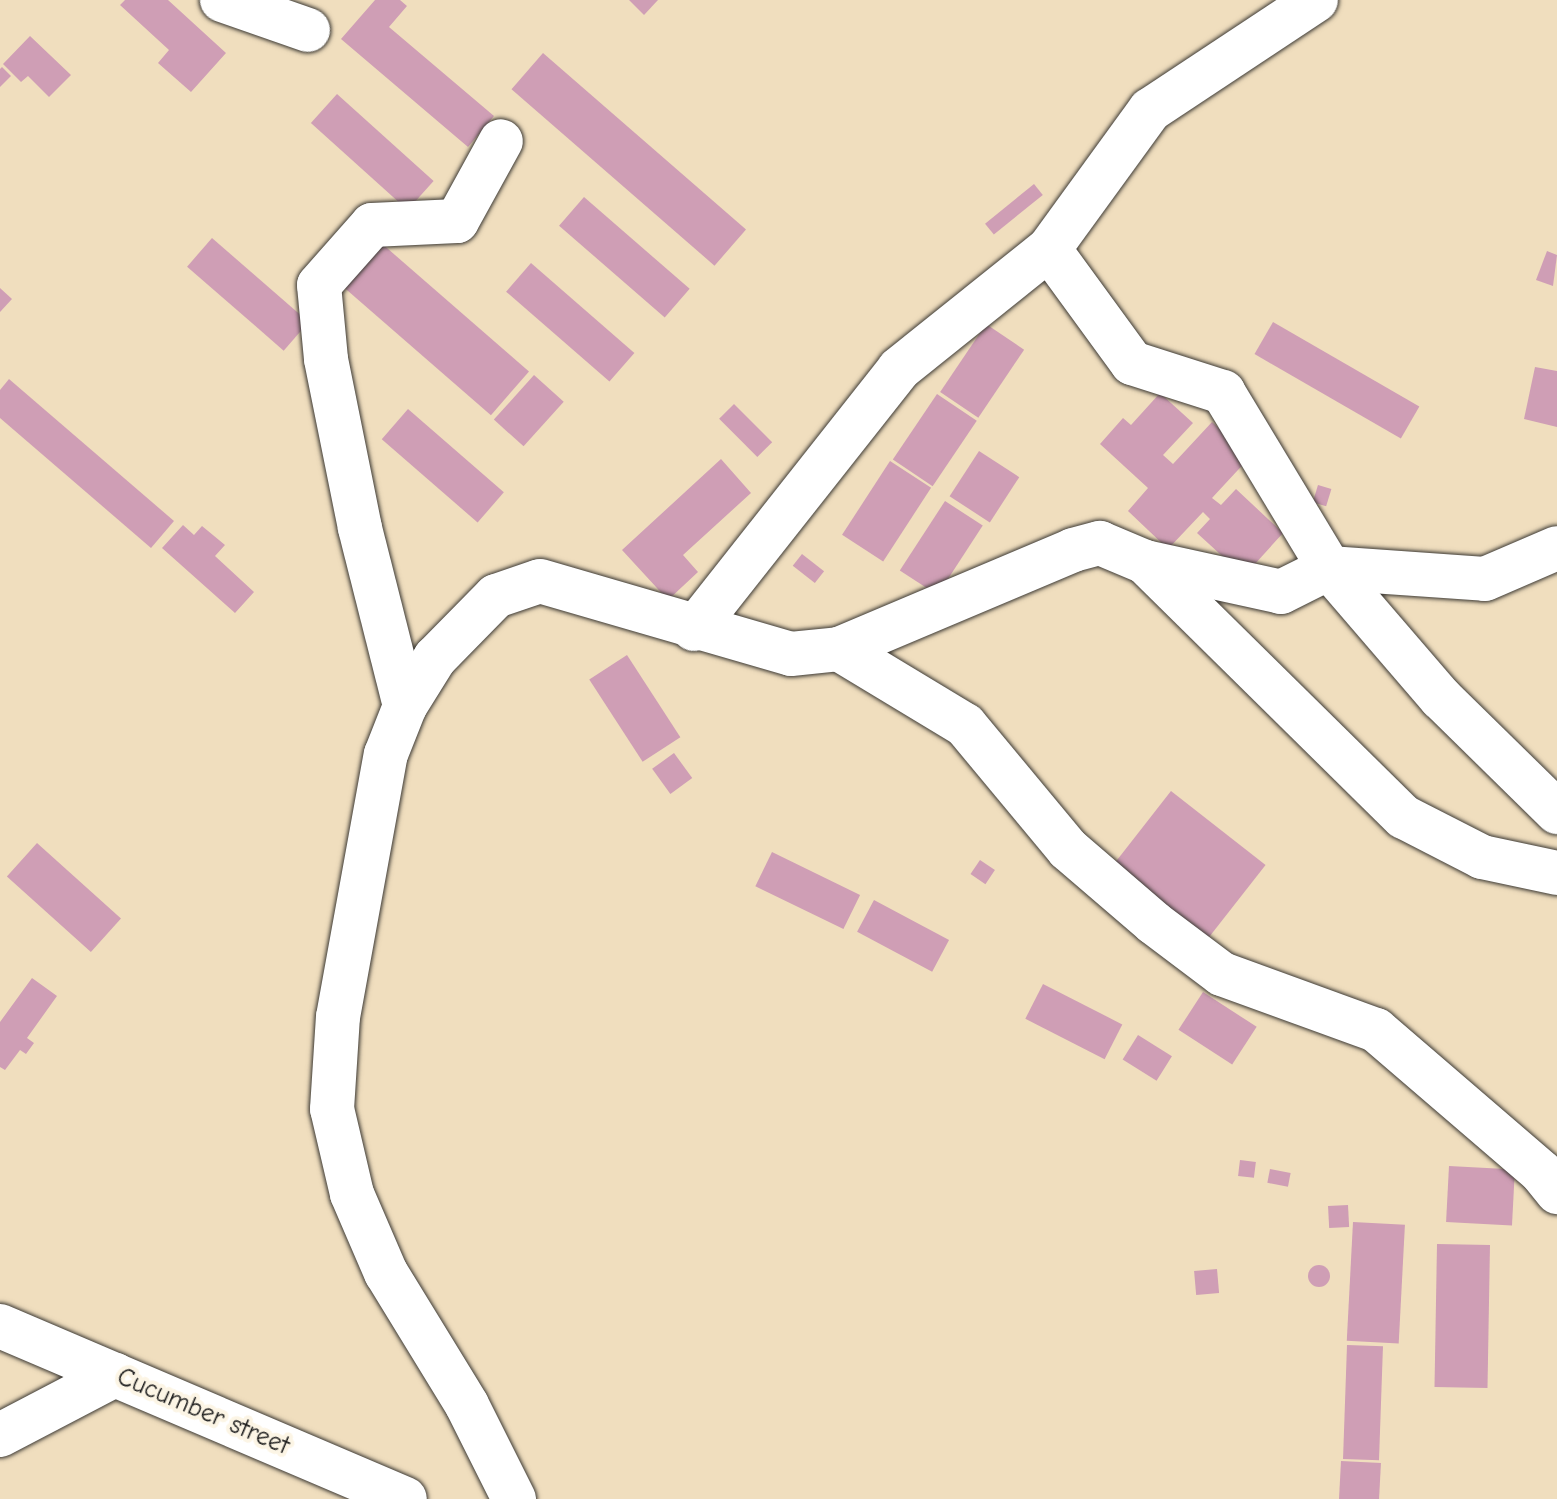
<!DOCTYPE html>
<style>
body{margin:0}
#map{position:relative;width:1557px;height:1499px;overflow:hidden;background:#f0debe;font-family:"Comic Neue",sans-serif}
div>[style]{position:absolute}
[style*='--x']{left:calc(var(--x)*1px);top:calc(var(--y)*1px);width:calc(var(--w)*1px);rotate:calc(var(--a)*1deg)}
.building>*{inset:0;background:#cf9eb5;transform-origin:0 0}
.round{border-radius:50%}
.roads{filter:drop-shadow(0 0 2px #3c3934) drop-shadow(0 0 2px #3c3934)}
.minor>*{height:44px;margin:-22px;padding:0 22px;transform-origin:22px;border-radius:22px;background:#fff}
span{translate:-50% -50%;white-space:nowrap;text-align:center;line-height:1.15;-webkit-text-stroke:8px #fcf5e5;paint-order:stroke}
.street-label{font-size:26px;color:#1c1c1c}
</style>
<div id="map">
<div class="building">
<i style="clip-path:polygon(125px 0,168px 0,226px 53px,191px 92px,158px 63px,169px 50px,120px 5px)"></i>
<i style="clip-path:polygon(375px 0,400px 0,407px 6px,389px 27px,494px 116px,468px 147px,341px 39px)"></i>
<i style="clip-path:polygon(629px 0,658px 0,644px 15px)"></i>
<i style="clip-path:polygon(30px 36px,71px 75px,49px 97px,28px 76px,21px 82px,3px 64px)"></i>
<i style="left:543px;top:53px;width:269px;height:48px;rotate:41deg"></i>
<i style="clip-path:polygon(2px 67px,11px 76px,0 87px,0 69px)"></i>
<i style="left:337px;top:94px;width:130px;height:39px;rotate:42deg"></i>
<i style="left:1034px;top:184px;width:14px;height:63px;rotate:51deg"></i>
<i style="left:584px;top:197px;width:140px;height:38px;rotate:41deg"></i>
<i style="left:372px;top:235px;width:208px;height:58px;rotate:41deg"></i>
<i style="left:212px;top:238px;width:128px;height:38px;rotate:41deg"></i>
<i style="clip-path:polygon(1547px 251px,1557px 255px,1553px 286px,1536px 280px)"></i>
<i style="left:531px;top:263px;width:137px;height:38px;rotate:41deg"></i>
<i style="clip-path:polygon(0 288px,12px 299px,0 312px)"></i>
<i style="left:1273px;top:322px;width:169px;height:37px;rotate:30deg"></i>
<i style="left:986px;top:324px;width:46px;height:82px;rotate:34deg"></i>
<i style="clip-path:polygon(1535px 367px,1557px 371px,1557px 427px,1524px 419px)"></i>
<i style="left:534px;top:375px;width:40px;height:60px;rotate:42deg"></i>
<i style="clip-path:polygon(9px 379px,174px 521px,151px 548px,0 418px,0 390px)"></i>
<i style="clip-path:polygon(1160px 393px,1193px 423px,1163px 455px,1173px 464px,1212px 422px,1250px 457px,1212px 498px,1221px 505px,1236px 489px,1283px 533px,1244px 576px,1197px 533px,1210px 519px,1203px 512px,1168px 549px,1128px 511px,1148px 488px,1100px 444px,1123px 418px,1131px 425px)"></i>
<i style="left:937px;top:394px;width:48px;height:79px;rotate:34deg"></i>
<i style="left:734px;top:404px;width:54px;height:21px;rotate:45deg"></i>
<i style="left:408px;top:409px;width:127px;height:40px;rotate:41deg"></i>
<i style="left:979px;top:451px;width:48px;height:54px;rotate:33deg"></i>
<i style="clip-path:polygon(721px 459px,751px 493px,683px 555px,698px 572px,668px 600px,622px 550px)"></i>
<i style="left:890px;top:461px;width:49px;height:88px;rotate:33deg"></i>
<i style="left:1318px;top:485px;width:14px;height:18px;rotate:17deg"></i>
<i style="left:945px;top:501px;width:45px;height:83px;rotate:33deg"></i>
<i style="clip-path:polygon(183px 525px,194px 535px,202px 526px,225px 545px,215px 556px,254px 592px,235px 613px,162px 548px)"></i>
<i style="left:802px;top:554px;width:28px;height:15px;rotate:38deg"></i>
<i style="left:627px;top:655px;width:98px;height:45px;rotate:57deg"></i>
<i style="left:674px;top:753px;width:31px;height:27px;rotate:54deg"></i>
<i style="left:1171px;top:791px;width:120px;height:105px;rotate:38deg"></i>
<i style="left:37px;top:843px;width:113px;height:45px;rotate:42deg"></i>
<i style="left:772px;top:852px;width:98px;height:38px;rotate:26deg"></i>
<i style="left:980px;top:860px;width:18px;height:17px;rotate:34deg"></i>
<i style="left:874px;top:900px;width:85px;height:36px;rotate:28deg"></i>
<i style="clip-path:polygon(32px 978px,57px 996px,27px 1038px,34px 1043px,26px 1054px,20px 1050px,5px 1070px,0 1067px,0 1022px)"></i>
<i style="left:1043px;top:984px;width:89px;height:39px;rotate:27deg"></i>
<i style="left:1203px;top:992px;width:64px;height:45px;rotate:33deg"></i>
<i style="left:1138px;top:1035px;width:40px;height:29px;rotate:32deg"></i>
<i style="left:1240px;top:1160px;width:16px;height:16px;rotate:7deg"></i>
<i style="left:1449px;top:1166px;width:66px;height:56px;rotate:3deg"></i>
<i style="left:1270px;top:1169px;width:21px;height:14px;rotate:11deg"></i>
<i style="left:1348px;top:1205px;width:22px;height:20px;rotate:87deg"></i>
<i style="left:1353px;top:1222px;width:52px;height:119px;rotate:3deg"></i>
<i style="left:1437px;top:1244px;width:53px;height:143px;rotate:1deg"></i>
<i class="round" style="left:1308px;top:1265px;width:22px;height:22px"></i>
<i style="left:1217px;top:1269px;width:24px;height:23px;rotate:85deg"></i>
<i style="left:1347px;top:1345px;width:36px;height:114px;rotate:2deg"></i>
<i style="left:1341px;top:1461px;width:40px;height:38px;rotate:3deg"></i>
</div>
<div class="roads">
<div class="minor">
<i style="--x:222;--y:0;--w:91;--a:19.2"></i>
<i style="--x:1049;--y:249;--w:141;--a:53.9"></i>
<i style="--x:1132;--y:363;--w:96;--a:17.7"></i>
<i style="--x:1223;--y:392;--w:205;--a:58.9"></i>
<i style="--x:1329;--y:568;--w:172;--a:49.3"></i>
<i style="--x:1441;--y:698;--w:163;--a:44.5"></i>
<i style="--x:1145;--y:562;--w:139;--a:12.4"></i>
<i style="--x:1281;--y:592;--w:54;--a:-26.6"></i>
<i style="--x:1329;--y:568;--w:156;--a:4"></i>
<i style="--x:1485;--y:579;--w:78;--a:-23.3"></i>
<i style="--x:694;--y:629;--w:331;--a:-51.7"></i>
<i style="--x:899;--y:369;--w:192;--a:-38.7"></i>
<i style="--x:1049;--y:249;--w:172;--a:-54"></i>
<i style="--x:1150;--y:110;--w:199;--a:-33.5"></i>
<i style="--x:839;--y:649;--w:147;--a:31.1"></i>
<i style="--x:965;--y:725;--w:161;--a:50.3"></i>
<i style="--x:1068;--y:849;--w:113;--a:40.7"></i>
<i style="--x:1154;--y:923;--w:85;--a:36.9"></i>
<i style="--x:1222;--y:974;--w:164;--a:20"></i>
<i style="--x:1376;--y:1030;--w:218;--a:40.7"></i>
<i style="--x:1541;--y:1172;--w:26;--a:51"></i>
<i style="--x:405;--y:706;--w:184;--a:-104.2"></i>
<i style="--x:360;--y:528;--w:172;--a:-101.4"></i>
<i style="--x:326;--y:359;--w:74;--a:-95.4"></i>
<i style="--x:319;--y:285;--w:80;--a:-48.5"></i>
<i style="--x:372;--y:225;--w:85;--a:-2.7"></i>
<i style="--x:457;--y:221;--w:91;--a:-61.2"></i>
<i style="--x:0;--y:1326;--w:440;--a:23.1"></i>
<i style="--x:0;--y:1435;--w:130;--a:-27.6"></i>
<i style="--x:514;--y:1499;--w:105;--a:-116.6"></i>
<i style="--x:467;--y:1405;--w:155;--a:-121.5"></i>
<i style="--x:386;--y:1273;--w:86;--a:-113.3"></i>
<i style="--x:352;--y:1194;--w:87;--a:-103.2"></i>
<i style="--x:332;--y:1109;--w:92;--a:-86.3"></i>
<i style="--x:338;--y:1017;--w:267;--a:-79.7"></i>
<i style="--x:386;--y:754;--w:52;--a:-68.4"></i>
<i style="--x:405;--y:706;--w:57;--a:-58"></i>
<i style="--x:435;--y:658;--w:87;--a:-45.5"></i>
<i style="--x:496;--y:596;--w:46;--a:-18.8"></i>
<i style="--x:540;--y:581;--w:261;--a:16.2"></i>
<i style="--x:791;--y:654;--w:48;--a:-5.9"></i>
<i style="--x:839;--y:649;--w:254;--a:-22.9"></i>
<i style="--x:1073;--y:550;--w:28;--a:-15"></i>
<i style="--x:1100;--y:543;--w:49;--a:22.9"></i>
<i style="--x:1145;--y:562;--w:363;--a:44.6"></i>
<i style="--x:1404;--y:817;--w:88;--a:27.1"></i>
<i style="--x:1482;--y:857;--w:77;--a:12"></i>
</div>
</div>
<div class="street-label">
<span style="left:203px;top:1412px;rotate:23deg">Cucumber street</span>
</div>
</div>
